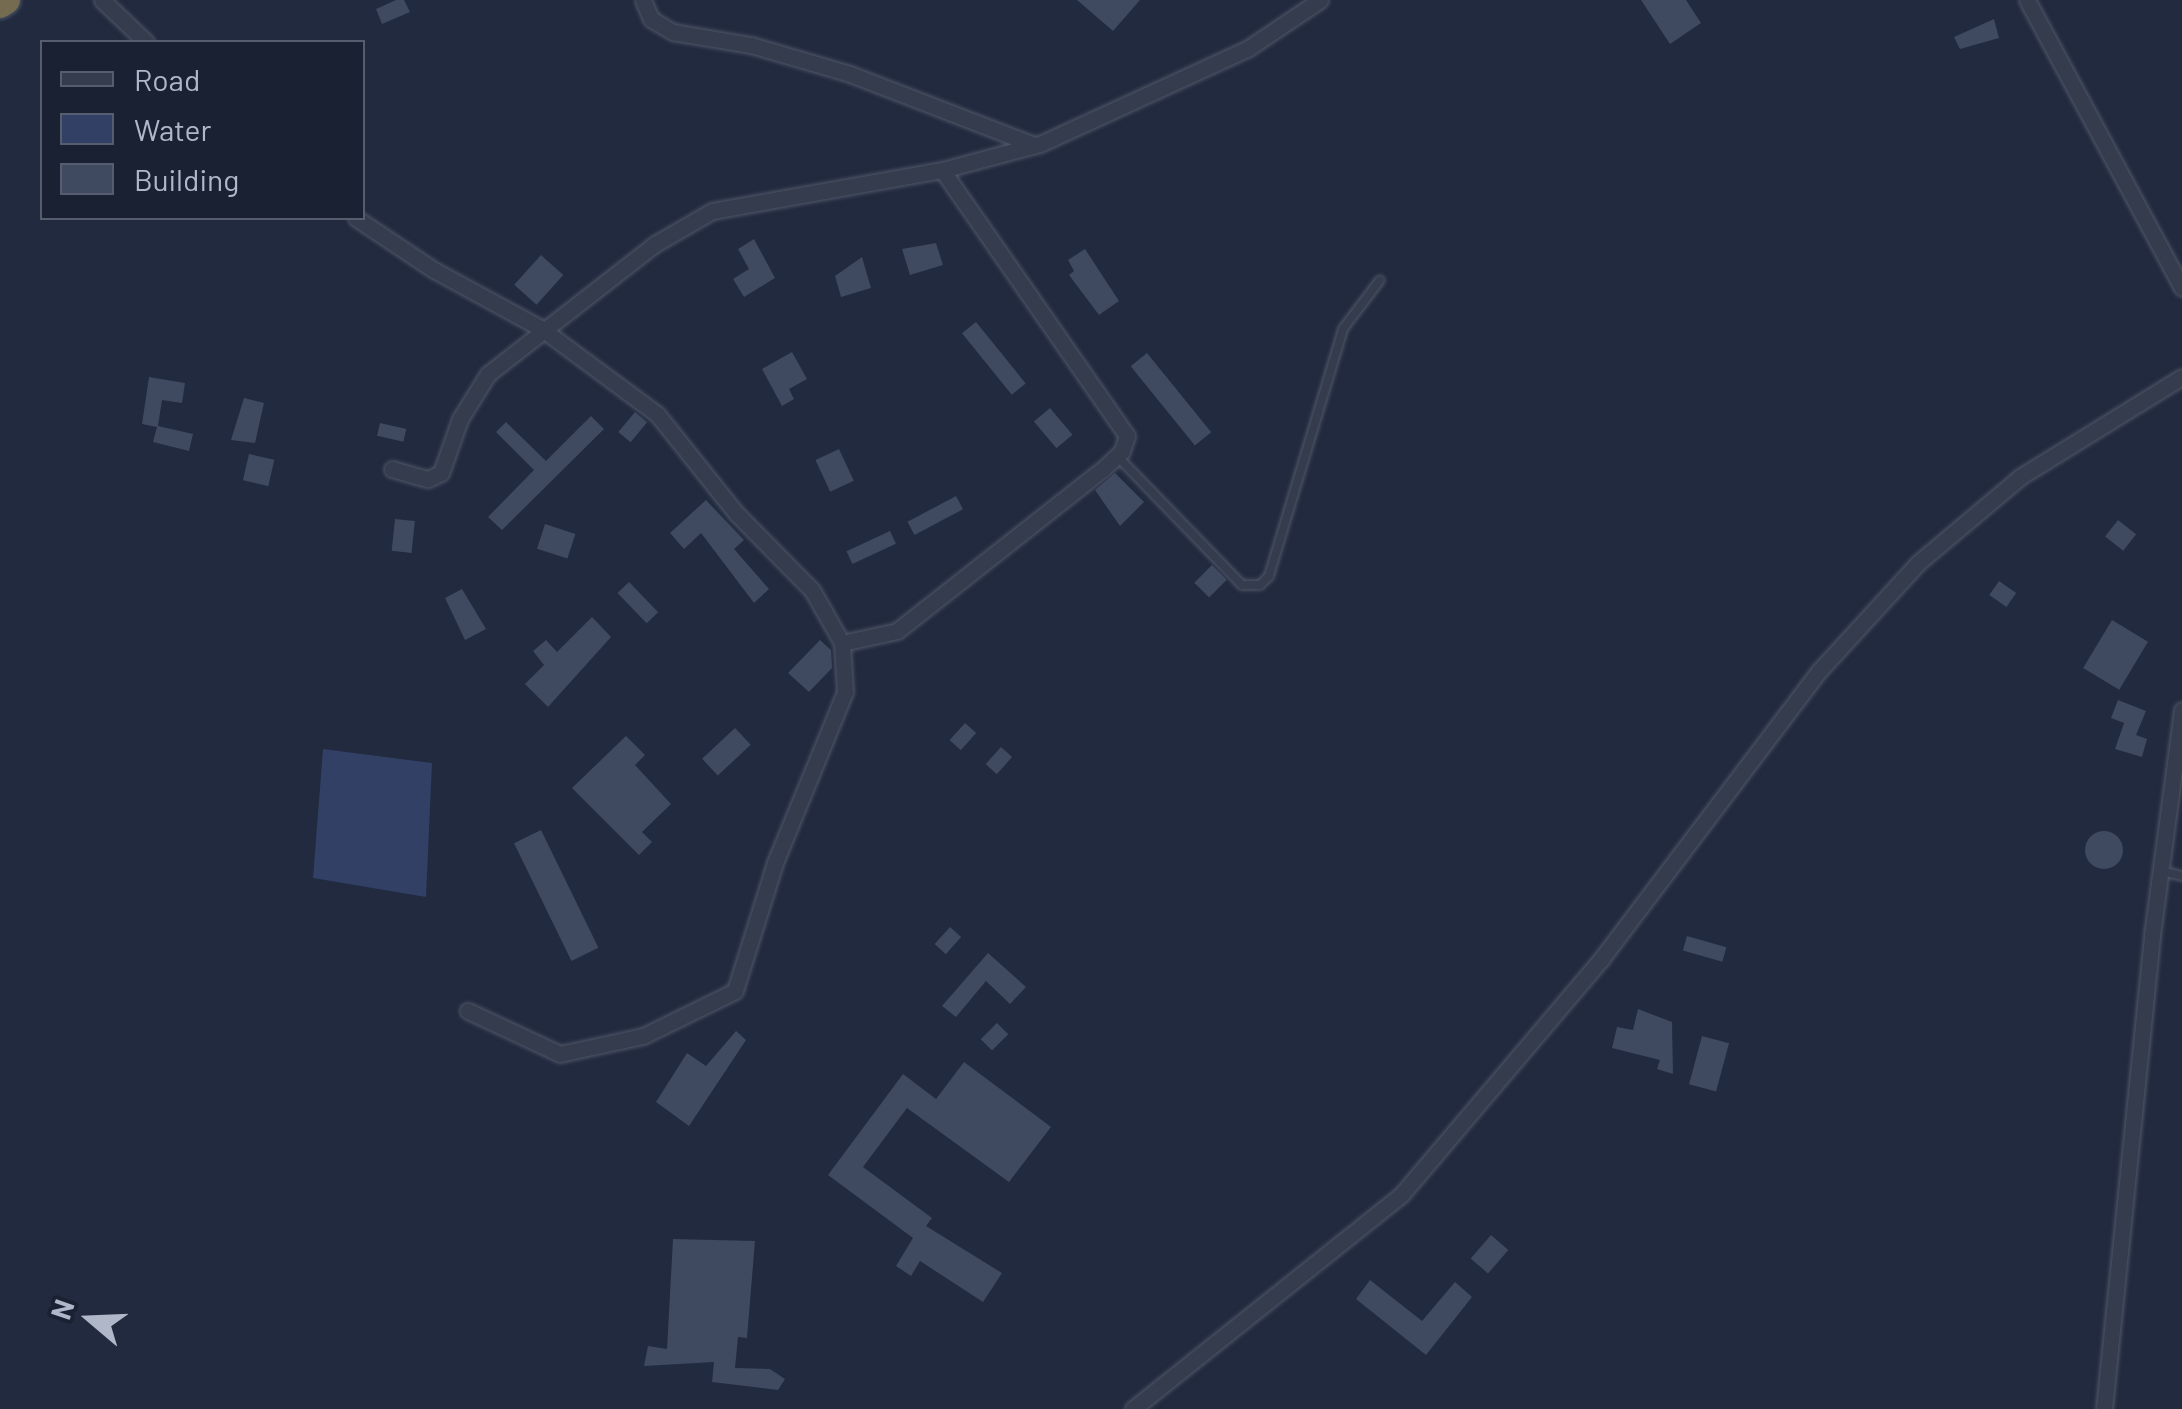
<!DOCTYPE html>
<style>
body{margin:0}
#map{position:relative;width:2182px;height:1409px;overflow:hidden;background:#212a3e;font-family:Barlow,sans-serif}
div>[style]{position:absolute}
[style*='--x']{left:calc(var(--x)*1px);top:calc(var(--y)*1px);width:calc(var(--w)*1px);rotate:calc(var(--a)*1deg)}
.water>*{inset:0;background:#314064}
.building>*{inset:0;background:#3f4960;transform-origin:0 0}
.round{border-radius:50%}
.roads{filter:drop-shadow(0 0 2px #505769) drop-shadow(0 0 2px #505769)}
.lane>*{height:8px;margin:-4px;padding:0 4px;transform-origin:4px;border-radius:4px;background:#353c4e}
.street>*{height:15px;margin:-7.5px;padding:0 7.5px;transform-origin:7.5px;border-radius:7.5px;background:#353c4e}
.highway>*{height:28px;margin:-14px;padding:0 14px;transform-origin:14px;border-radius:14px;background:#756b51}
span{translate:-50% -50%;white-space:nowrap;text-align:center;line-height:1.15;-webkit-text-stroke:8px #1a2133;paint-order:stroke}
.legend{position:absolute;left:40px;top:40px;width:325px;height:180px;box-sizing:border-box;background:#1a2133;border:2px solid #565d6f;margin:0;padding:12px 18px;list-style:none;font-size:30px;color:#b0b7c9}
.legend li{display:flex;align-items:center;gap:20px;height:50px}
.legend b{width:50px;border:2px solid #565d6f}
.north{position:absolute;left:40px;top:1269px;width:100px;height:100px;-webkit-text-stroke:8px #1a2133;paint-order:stroke;rotate:289deg;font-size:28px;font-weight:700;line-height:40px;text-align:center;color:#b0b7c9}
.north::after{content:'';display:block;margin:auto;width:35px;height:45px;background:#b0b7c9;clip-path:polygon(50% 0,100% 100%,50% 72%,0 100%)}
</style>
<div id="map">
<div class="water">
<i style="clip-path:polygon(323px 749px,432px 763px,426px 897px,313px 878px)"></i>
</div>
<div class="building">
<i style="clip-path:polygon(396px 0,404px 0,410px 12px,382px 24px,376px 9px)"></i>
<i style="clip-path:polygon(1077px 0,1140px 0,1113px 31px)"></i>
<i style="clip-path:polygon(1641px 0,1686px 0,1701px 23px,1670px 44px)"></i>
<i style="clip-path:polygon(1994px 19px,1999px 38px,1960px 49px,1954px 37px)"></i>
<i style="clip-path:polygon(754px 239px,775px 278px,744px 297px,733px 279px,749px 269px,738px 249px)"></i>
<i style="clip-path:polygon(936px 243px,943px 265px,910px 275px,902px 249px)"></i>
<i style="clip-path:polygon(1085px 249px,1119px 301px,1099px 315px,1069px 275px,1074px 271px,1068px 260px)"></i>
<i style="left:541px;top:255px;width:30px;height:40px;rotate:42deg"></i>
<i style="clip-path:polygon(862px 257px,871px 288px,841px 297px,835px 276px)"></i>
<i style="left:976px;top:322px;width:79px;height:18px;rotate:51deg"></i>
<i style="clip-path:polygon(792px 352px,807px 379px,789px 389px,794px 399px,782px 406px,762px 369px)"></i>
<i style="left:1147px;top:353px;width:102px;height:21px;rotate:51deg"></i>
<i style="clip-path:polygon(149px 377px,185px 383px,182px 403px,162px 400px,158px 426px,193px 434px,189px 451px,153px 442px,157px 427px,142px 424px)"></i>
<i style="clip-path:polygon(244px 398px,264px 403px,255px 443px,231px 440px)"></i>
<i style="left:1050px;top:408px;width:35px;height:21px;rotate:50deg"></i>
<i style="left:635px;top:412px;width:16px;height:26px;rotate:40deg"></i>
<i style="clip-path:polygon(591px 416px,604px 429px,502px 530px,488px 517px,534px 470px,496px 432px,506px 422px,546px 461px)"></i>
<i style="left:380px;top:423px;width:27px;height:13px;rotate:13deg"></i>
<i style="left:839px;top:449px;width:35px;height:26px;rotate:65deg"></i>
<i style="left:249px;top:454px;width:26px;height:27px;rotate:13deg"></i>
<i style="clip-path:polygon(1115px 473px,1144px 502px,1120px 526px,1095px 490px)"></i>
<i style="left:956px;top:496px;width:15px;height:55px;rotate:62deg"></i>
<i style="clip-path:polygon(706px 500px,744px 540px,734px 549px,769px 589px,754px 603px,701px 533px,684px 549px,670px 533px)"></i>
<i style="left:395px;top:519px;width:20px;height:32px;rotate:6deg"></i>
<i style="left:2118px;top:520px;width:23px;height:21px;rotate:38deg"></i>
<i style="left:545px;top:524px;width:32px;height:26px;rotate:18deg"></i>
<i style="left:890px;top:531px;width:14px;height:48px;rotate:65deg"></i>
<i style="left:1212px;top:565px;width:21px;height:25px;rotate:45deg"></i>
<i style="left:1999px;top:581px;width:21px;height:17px;rotate:35deg"></i>
<i style="left:629px;top:582px;width:42px;height:16px;rotate:46deg"></i>
<i style="clip-path:polygon(462px 589px,486px 629px,465px 640px,445px 598px)"></i>
<i style="clip-path:polygon(592px 617px,611px 637px,548px 707px,525px 684px,544px 665px,533px 651px,546px 640px,557px 652px)"></i>
<i style="left:2112px;top:620px;width:42px;height:56px;rotate:31deg"></i>
<i style="clip-path:polygon(820px 640px,831px 650px,832px 668px,809px 692px,788px 673px)"></i>
<i style="clip-path:polygon(2118px 700px,2146px 711px,2136px 735px,2147px 739px,2142px 757px,2115px 749px,2124px 723px,2111px 718px)"></i>
<i style="left:965px;top:723px;width:15px;height:23px;rotate:42deg"></i>
<i style="left:735px;top:728px;width:23px;height:45px;rotate:47deg"></i>
<i style="clip-path:polygon(626px 736px,645px 755px,635px 765px,671px 804px,642px 832px,652px 842px,639px 855px,572px 788px)"></i>
<i style="left:1001px;top:747px;width:15px;height:23px;rotate:42deg"></i>
<i style="left:541px;top:830px;width:131px;height:30px;rotate:64deg"></i>
<i class="round" style="left:2085px;top:831px;width:38px;height:38px"></i>
<i style="left:950px;top:927px;width:15px;height:23px;rotate:42deg"></i>
<i style="left:1687px;top:936px;width:41px;height:15px;rotate:16deg"></i>
<i style="clip-path:polygon(988px 953px,1026px 987px,1010px 1004px,986px 981px,956px 1017px,942px 1006px)"></i>
<i style="clip-path:polygon(1638px 1009px,1672px 1022px,1673px 1074px,1657px 1069px,1660px 1060px,1612px 1048px,1617px 1027px,1633px 1030px)"></i>
<i style="left:997px;top:1023px;width:16px;height:23px;rotate:45deg"></i>
<i style="clip-path:polygon(736px 1031px,746px 1040px,689px 1126px,656px 1102px,687px 1053px,706px 1066px)"></i>
<i style="left:1702px;top:1036px;width:28px;height:50px;rotate:15deg"></i>
<i style="clip-path:polygon(964px 1062px,1051px 1127px,1009px 1182px,907px 1108px,863px 1167px,932px 1218px,926px 1226px,1002px 1273px,983px 1302px,920px 1261px,911px 1276px,896px 1266px,913px 1238px,828px 1175px,903px 1074px,936px 1099px)"></i>
<i style="left:1491px;top:1235px;width:23px;height:31px;rotate:41deg"></i>
<i style="clip-path:polygon(673px 1239px,755px 1241px,747px 1338px,738px 1337px,735px 1368px,770px 1369px,785px 1379px,778px 1390px,712px 1382px,714px 1362px,644px 1366px,648px 1346px,667px 1349px)"></i>
<i style="clip-path:polygon(1370px 1280px,1422px 1321px,1455px 1282px,1472px 1297px,1426px 1355px,1356px 1299px)"></i>
</div>
<div class="roads">
<div class="lane">
<i style="--x:1117;--y:456;--w:180;--a:45.9"></i>
<i style="--x:1242;--y:585;--w:18;--a:0"></i>
<i style="--x:1260;--y:585;--w:13;--a:-45"></i>
<i style="--x:1269;--y:576;--w:258;--a:-73.3"></i>
<i style="--x:1343;--y:329;--w:61;--a:-52.9"></i>
<i style="--x:2162;--y:871;--w:21;--a:14"></i>
</div>
<div class="street">
<i style="--x:102;--y:0;--w:61;--a:43.7"></i>
<i style="--x:643;--y:0;--w:21;--a:67"></i>
<i style="--x:651;--y:19;--w:26;--a:31"></i>
<i style="--x:673;--y:32;--w:79;--a:9.5"></i>
<i style="--x:751;--y:45;--w:103;--a:16.3"></i>
<i style="--x:850;--y:74;--w:197;--a:21.1"></i>
<i style="--x:2027;--y:0;--w:327;--a:61.7"></i>
<i style="--x:356;--y:218;--w:94;--a:33.7"></i>
<i style="--x:434;--y:270;--w:123;--a:28.6"></i>
<i style="--x:542;--y:329;--w:143;--a:36.5"></i>
<i style="--x:657;--y:414;--w:127;--a:51.4"></i>
<i style="--x:736;--y:513;--w:108;--a:45.4"></i>
<i style="--x:812;--y:590;--w:61;--a:60.5"></i>
<i style="--x:842;--y:643;--w:49;--a:86.5"></i>
<i style="--x:845;--y:692;--w:185;--a:112.3"></i>
<i style="--x:775;--y:863;--w:134;--a:107.4"></i>
<i style="--x:735;--y:991;--w:102;--a:153.9"></i>
<i style="--x:643;--y:1036;--w:85;--a:167.8"></i>
<i style="--x:560;--y:1054;--w:102;--a:-154.9"></i>
<i style="--x:392;--y:469;--w:37;--a:16"></i>
<i style="--x:428;--y:479;--w:14;--a:-25"></i>
<i style="--x:441;--y:473;--w:57;--a:-70.6"></i>
<i style="--x:460;--y:419;--w:53;--a:-58.1"></i>
<i style="--x:488;--y:374;--w:212;--a:-37.9"></i>
<i style="--x:655;--y:244;--w:66;--a:-30.1"></i>
<i style="--x:712;--y:211;--w:234;--a:-10.1"></i>
<i style="--x:942;--y:170;--w:101;--a:-14.9"></i>
<i style="--x:1040;--y:144;--w:228;--a:-24.7"></i>
<i style="--x:1247;--y:49;--w:88;--a:-33.9"></i>
<i style="--x:842;--y:643;--w:56;--a:-12.3"></i>
<i style="--x:897;--y:631;--w:262;--a:-38.2"></i>
<i style="--x:1103;--y:469;--w:26;--a:-43"></i>
<i style="--x:1122;--y:451;--w:16;--a:-72"></i>
<i style="--x:1127;--y:436;--w:324;--a:-124.8"></i>
<i style="--x:1133;--y:1409;--w:344;--a:-38.6"></i>
<i style="--x:1402;--y:1194;--w:309;--a:-49.7"></i>
<i style="--x:1602;--y:958;--w:361;--a:-52.9"></i>
<i style="--x:1820;--y:670;--w:145;--a:-47.5"></i>
<i style="--x:1918;--y:563;--w:133;--a:-40.1"></i>
<i style="--x:2020;--y:477;--w:190;--a:-31.7"></i>
<i style="--x:2104;--y:1409;--w:476;--a:-84.2"></i>
<i style="--x:2152;--y:935;--w:227;--a:-82.4"></i>
</div>
<div class="highway">
<i style="--x:0;--y:4;--w:7;--a:-34"></i>
</div>
</div>
<ul class="legend">
<li><b style="height:12px;background:#353c4e"></b>Road</li>
<li><b style="height:28px;background:#314064"></b>Water</li>
<li><b style="height:28px;background:#3f4960"></b>Building</li>
</ul>
<div class="north">N</div>
</div>
